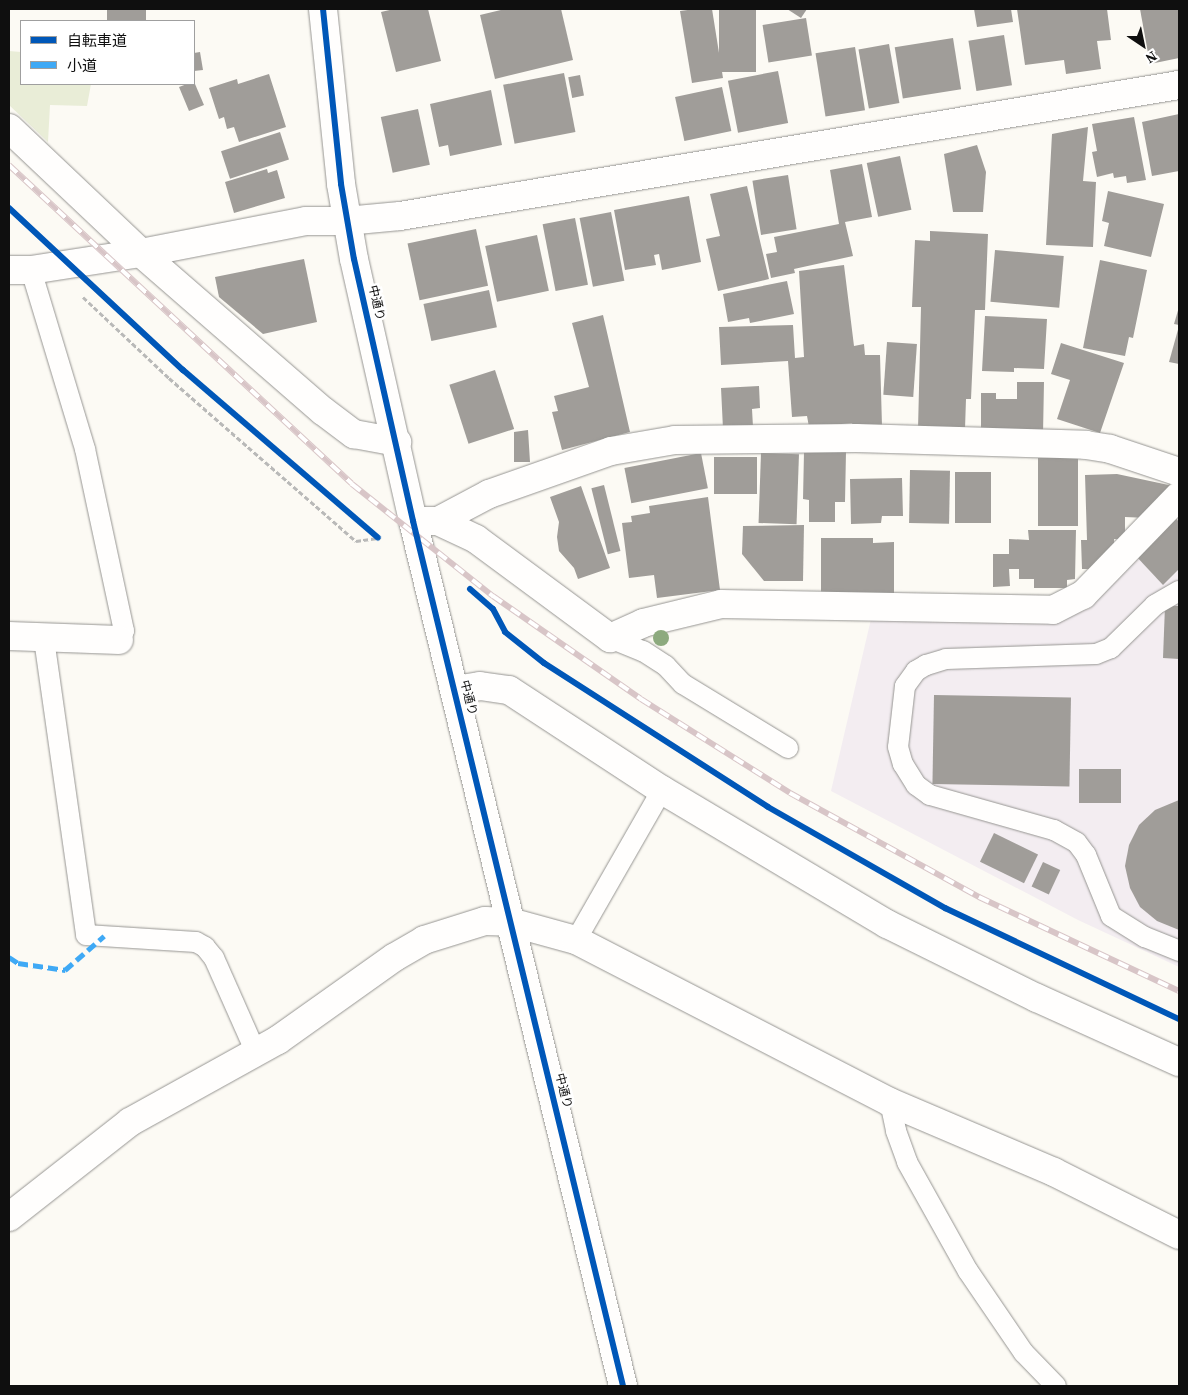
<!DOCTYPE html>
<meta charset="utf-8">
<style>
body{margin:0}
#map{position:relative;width:1188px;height:1395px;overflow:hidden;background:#fcfaf4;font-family:"Source Serif 4","Noto Sans JP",serif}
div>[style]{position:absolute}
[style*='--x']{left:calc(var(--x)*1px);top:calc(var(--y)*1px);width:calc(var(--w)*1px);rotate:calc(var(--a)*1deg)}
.industrial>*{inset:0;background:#f3edf1}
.cemetery>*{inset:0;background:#e9edd7}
.building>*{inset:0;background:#a09d99;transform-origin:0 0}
.path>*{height:3px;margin-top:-1.5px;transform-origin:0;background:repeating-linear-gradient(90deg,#b9b9b8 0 5px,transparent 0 7.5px)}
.roads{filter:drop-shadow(0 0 1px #969592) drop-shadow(0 0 1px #969592)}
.service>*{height:20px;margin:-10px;padding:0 10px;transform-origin:10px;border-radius:10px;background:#fffefd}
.minor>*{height:28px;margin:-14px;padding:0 14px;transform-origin:14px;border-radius:14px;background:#fffefd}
.tertiary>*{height:28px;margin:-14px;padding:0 14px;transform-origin:14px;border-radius:14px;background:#fffefd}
.rail>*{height:5.5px;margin-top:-2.75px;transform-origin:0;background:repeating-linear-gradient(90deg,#fff 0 11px,#d8c5c7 0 22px);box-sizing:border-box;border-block:1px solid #d8c5c7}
.quiet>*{height:5px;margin-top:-2.5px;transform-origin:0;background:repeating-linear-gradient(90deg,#3fa9f5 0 10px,transparent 0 15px)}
.cycleway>*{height:6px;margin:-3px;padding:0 3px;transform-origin:3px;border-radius:3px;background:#0057b8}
.trees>*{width:16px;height:16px;margin:-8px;border-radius:50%;background:#8daa7e}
span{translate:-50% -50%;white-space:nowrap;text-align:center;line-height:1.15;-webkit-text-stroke:5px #fff;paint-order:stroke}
.street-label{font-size:12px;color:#0f0f0f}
.frame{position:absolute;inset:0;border:10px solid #0f0f0f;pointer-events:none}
.legend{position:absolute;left:20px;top:20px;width:175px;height:65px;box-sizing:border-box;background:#fff;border:1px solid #9f9f9f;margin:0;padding:6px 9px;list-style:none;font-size:15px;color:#0f0f0f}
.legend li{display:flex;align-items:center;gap:10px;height:25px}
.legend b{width:25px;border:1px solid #9f9f9f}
.north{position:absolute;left:1118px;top:20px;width:50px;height:50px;-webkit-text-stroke:4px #fff;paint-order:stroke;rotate:146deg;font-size:14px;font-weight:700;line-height:20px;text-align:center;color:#0f0f0f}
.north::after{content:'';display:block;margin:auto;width:18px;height:22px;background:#0f0f0f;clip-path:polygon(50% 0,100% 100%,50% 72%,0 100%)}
</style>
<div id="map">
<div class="industrial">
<i style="clip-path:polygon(1179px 518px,1179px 967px,1078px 920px,831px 791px,871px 619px,1061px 620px,1089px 608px)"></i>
</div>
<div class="cemetery">
<i style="clip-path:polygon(9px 51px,21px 52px,21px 84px,91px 84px,87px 106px,50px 105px,48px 142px,9px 105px)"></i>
</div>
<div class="building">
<i style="left:107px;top:9px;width:39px;height:12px"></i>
<i style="clip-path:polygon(394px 9px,428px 9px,441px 61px,396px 72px,381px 12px)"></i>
<i style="clip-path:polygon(505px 9px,561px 9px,573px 60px,495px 79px,480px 15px)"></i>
<i style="clip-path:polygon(695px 9px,712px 9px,723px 78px,692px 83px,680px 11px)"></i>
<i style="left:719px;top:9px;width:37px;height:63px"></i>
<i style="clip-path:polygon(787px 9px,807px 9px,801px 18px)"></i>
<i style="clip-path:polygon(974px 9px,1011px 9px,1013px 22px,977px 27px)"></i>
<i style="clip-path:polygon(1017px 9px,1107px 9px,1111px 40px,1097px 41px,1101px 69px,1066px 74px,1064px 60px,1025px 65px)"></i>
<i style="clip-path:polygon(1140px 9px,1179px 9px,1179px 58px,1150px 64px)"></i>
<i style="left:806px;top:18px;width:38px;height:44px;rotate:81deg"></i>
<i style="left:1004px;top:35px;width:51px;height:36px;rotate:81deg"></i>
<i style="left:953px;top:38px;width:52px;height:59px;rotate:81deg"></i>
<i style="left:889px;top:44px;width:60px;height:31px;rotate:80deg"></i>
<i style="left:855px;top:47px;width:64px;height:40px;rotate:81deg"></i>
<i style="clip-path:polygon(200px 52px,203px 70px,194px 71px,194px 53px)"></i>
<i style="left:778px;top:71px;width:53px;height:51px;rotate:79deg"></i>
<i style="left:564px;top:73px;width:60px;height:62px;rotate:79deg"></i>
<i style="clip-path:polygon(269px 74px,286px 127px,239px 142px,234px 127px,227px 129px,224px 117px,219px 119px,209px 88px,237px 79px,238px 84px)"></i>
<i style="left:580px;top:75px;width:21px;height:12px;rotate:79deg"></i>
<i style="clip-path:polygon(187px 84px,195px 84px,204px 105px,189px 111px,179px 87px)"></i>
<i style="left:722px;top:87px;width:45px;height:48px;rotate:78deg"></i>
<i style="clip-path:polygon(491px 90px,502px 145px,450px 156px,448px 145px,439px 147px,430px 104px)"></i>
<i style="left:418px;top:109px;width:57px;height:38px;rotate:78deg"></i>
<i style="clip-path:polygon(1179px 114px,1179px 171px,1152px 176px,1142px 122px)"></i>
<i style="clip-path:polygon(1134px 117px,1146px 180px,1127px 183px,1126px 176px,1114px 178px,1113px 173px,1097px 177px,1092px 152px,1097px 151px,1092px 124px)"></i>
<i style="clip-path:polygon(1088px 127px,1083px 181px,1096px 182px,1093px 247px,1046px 245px,1052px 134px)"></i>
<i style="left:280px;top:132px;width:29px;height:62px;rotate:72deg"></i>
<i style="clip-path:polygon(977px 145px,986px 172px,983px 212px,953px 212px,944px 154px)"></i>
<i style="left:900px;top:156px;width:55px;height:34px;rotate:78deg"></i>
<i style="clip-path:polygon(862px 164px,872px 217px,845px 222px,853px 256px,794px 269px,795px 273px,771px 278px,766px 254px,777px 252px,774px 237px,839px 224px,830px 170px)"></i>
<i style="clip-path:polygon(267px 169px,268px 173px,277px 170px,285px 198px,234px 213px,225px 182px)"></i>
<i style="left:788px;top:175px;width:55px;height:36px;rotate:81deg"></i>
<i style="clip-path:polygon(747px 186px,769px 279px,718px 291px,706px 239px,720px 236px,710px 194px)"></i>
<i style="clip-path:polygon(1108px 191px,1164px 204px,1151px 257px,1104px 246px,1109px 223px,1102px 221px)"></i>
<i style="clip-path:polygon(689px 196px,701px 262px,662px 270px,659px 254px,654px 255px,656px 265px,625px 270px,614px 210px)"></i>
<i style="left:611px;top:212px;width:70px;height:32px;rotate:79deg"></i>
<i style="left:575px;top:218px;width:68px;height:33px;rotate:79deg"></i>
<i style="left:476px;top:229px;width:58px;height:70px;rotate:78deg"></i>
<i style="clip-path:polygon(930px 231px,988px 234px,985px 310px,975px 310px,971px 399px,966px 399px,965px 429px,918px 429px,921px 307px,912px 307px,915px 240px,930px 241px)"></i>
<i style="left:537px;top:235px;width:57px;height:53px;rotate:78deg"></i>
<i style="left:995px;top:250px;width:69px;height:52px;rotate:5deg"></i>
<i style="clip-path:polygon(304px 259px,317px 322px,263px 334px,219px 297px,215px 277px)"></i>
<i style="clip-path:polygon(1100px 260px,1147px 270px,1133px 338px,1129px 337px,1125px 356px,1083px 348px)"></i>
<i style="clip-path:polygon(844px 265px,854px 346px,864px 344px,865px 355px,880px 355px,882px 426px,854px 428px,852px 423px,809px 427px,807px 416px,792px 417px,788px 361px,721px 365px,719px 327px,793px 325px,795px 358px,804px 357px,799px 271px)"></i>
<i style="clip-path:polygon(787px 281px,794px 314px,750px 323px,749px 318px,728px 322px,723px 294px)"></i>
<i style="left:489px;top:290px;width:38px;height:67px;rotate:78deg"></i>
<i style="clip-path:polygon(1179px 307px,1179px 325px,1174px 324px)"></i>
<i style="clip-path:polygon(603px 315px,630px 432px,562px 450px,552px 412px,558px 411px,554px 396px,589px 387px,572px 323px)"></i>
<i style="clip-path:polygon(985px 316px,1047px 319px,1044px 369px,1014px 368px,1014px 372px,982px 371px)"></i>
<i style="clip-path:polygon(1179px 326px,1179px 364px,1169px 362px)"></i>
<i style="left:887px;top:342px;width:30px;height:53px;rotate:4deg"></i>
<i style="clip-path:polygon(1061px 343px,1124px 363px,1100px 433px,1057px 419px,1070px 380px,1051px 374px)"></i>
<i style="left:495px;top:370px;width:62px;height:48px;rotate:72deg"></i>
<i style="clip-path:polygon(1017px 382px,1044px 382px,1043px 434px,981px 434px,981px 393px,996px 393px,996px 399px,1017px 399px)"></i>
<i style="clip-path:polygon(759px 386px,760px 408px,752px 409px,753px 427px,723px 429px,721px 388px)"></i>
<i style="clip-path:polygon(528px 430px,530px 462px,514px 462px,514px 432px)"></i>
<i style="clip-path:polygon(804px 452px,846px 452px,845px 502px,835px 502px,835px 522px,809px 522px,809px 500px,803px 499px)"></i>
<i style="left:701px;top:453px;width:36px;height:78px;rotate:79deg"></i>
<i style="left:761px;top:453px;width:38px;height:70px;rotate:2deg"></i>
<i style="left:757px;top:457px;width:37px;height:43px;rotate:90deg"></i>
<i style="left:1078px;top:458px;width:68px;height:40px;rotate:90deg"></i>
<i style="left:910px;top:470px;width:40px;height:53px;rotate:1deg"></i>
<i style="left:955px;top:472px;width:36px;height:51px"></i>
<i style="clip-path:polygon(1117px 474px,1178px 487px,1148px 518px,1125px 517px,1125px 539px,1114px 539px,1114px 550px,1107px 550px,1107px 560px,1096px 569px,1082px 569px,1081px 540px,1087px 540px,1085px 475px)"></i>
<i style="clip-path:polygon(902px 478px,903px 516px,882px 516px,881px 523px,851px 524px,850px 479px)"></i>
<i style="left:604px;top:485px;width:68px;height:13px;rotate:76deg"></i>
<i style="clip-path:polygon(581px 486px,610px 568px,578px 579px,574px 568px,559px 551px,557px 537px,559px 522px,550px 497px)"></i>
<i style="clip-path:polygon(708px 497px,720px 590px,657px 598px,654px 575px,629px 578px,622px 523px,632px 522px,631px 516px,650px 513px,649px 506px)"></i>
<i style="clip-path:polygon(1175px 517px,1179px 522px,1179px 569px,1163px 585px,1135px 555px)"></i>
<i style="clip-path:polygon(804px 525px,803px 581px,764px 581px,742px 554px,743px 526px)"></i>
<i style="clip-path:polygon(1028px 530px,1076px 530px,1075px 579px,1067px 580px,1067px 588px,1034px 588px,1034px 579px,1019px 579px,1019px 569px,1009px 569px,1010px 586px,993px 587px,993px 554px,1009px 554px,1009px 539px,1029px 540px)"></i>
<i style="clip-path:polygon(821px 538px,873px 538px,873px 543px,894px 542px,894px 600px,821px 593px)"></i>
<i style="clip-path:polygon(1165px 606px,1179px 606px,1179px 659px,1163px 658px)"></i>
<i style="left:934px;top:695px;width:137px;height:89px;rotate:1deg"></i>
<i style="left:1079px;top:769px;width:42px;height:34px"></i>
<i style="clip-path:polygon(1179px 800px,1179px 930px,1157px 921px,1140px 907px,1130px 888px,1125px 866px,1129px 845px,1139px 825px,1155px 810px)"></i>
<i style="left:994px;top:833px;width:49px;height:32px;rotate:26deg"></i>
<i style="left:1043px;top:862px;width:19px;height:27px;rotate:25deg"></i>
</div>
<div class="path">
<i style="--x:83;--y:297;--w:118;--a:43.3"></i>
<i style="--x:169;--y:378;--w:248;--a:41.1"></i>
<i style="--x:356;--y:541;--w:22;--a:-8"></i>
</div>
<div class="roads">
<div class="service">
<i style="--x:31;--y:270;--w:187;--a:73.2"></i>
<i style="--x:85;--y:449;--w:186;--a:77.9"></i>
<i style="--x:124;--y:631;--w:10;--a:119"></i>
<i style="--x:1179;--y:591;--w:28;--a:150"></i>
<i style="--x:1155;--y:605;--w:62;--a:135.7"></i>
<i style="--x:1111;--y:648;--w:16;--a:158"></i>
<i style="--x:1096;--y:654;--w:150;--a:178.1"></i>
<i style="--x:946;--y:659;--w:21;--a:163"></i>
<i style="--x:926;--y:665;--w:12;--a:149"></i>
<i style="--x:916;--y:671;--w:19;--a:126"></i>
<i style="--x:905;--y:686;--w:61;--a:96.5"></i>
<i style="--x:898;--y:747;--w:18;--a:74"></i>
<i style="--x:903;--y:764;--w:25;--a:58"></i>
<i style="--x:916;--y:785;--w:17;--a:36"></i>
<i style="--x:930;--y:795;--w:129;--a:15.8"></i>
<i style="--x:1054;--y:830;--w:26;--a:29"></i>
<i style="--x:1077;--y:843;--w:15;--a:53"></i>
<i style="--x:1086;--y:855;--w:66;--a:67.7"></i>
<i style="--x:1111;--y:916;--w:40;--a:32"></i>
<i style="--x:1145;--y:937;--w:37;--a:22"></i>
<i style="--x:610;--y:638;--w:35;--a:22"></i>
<i style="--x:643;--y:651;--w:27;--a:33"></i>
<i style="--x:666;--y:666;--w:25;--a:47"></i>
<i style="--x:683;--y:684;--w:123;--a:31.4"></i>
<i style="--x:44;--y:639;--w:299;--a:81.9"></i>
<i style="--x:86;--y:935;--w:110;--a:3.6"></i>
<i style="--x:196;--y:942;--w:10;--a:29"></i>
<i style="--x:205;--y:947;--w:14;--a:51"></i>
<i style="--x:214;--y:958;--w:104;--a:66.1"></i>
<i style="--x:576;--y:940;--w:173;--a:-60.2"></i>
<i style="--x:890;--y:1102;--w:30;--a:78"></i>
<i style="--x:896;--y:1131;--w:33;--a:70"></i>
<i style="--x:907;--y:1162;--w:125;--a:60.8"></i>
<i style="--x:968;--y:1271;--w:99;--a:55.7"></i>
<i style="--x:1024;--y:1353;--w:46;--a:45.9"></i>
</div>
<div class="minor">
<i style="--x:9;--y:128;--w:182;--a:43.4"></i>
<i style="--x:141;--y:253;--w:241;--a:41"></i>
<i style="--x:323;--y:411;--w:39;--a:37"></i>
<i style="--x:354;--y:434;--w:44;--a:10.5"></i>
<i style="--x:9;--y:270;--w:22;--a:0"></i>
<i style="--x:31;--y:270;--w:111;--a:-8.8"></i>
<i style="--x:141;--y:253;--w:168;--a:-11"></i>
<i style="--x:306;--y:221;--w:40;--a:0"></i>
<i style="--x:413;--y:521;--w:25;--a:0"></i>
<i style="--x:438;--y:521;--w:42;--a:25.3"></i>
<i style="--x:476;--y:539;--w:167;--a:36.5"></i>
<i style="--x:610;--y:638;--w:36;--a:-24"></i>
<i style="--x:643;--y:623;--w:80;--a:-13.7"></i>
<i style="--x:721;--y:604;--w:332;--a:1"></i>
<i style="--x:1053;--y:610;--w:34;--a:-27"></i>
<i style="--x:1083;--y:595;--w:138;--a:-45.9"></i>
<i style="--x:438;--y:521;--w:58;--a:-27.9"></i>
<i style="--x:489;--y:494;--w:129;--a:-19.4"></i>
<i style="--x:611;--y:451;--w:65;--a:-9.8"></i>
<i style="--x:675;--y:440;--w:181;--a:-0.6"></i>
<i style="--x:856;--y:438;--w:230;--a:1.7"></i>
<i style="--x:1086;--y:445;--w:24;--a:9"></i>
<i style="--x:1110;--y:449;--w:73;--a:18.4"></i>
<i style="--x:9;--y:636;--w:110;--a:2.1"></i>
<i style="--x:455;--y:690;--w:25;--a:-9"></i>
<i style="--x:480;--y:686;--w:29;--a:8"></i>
<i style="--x:509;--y:690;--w:183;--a:33.2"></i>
<i style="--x:662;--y:790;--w:262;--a:30.8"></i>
<i style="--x:887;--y:924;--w:167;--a:26.3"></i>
<i style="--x:1037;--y:998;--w:156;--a:24.3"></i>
<i style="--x:9;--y:1217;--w:154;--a:-38.1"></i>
<i style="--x:130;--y:1122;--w:169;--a:-29"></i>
<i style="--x:278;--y:1040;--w:143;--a:-35.4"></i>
<i style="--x:395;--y:957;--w:34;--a:-30"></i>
<i style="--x:424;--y:940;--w:64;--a:-17.3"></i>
<i style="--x:485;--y:921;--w:25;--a:2"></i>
<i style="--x:510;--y:922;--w:68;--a:15.3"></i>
<i style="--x:576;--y:940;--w:353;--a:27.3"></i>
<i style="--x:890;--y:1102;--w:178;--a:23.1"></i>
<i style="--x:1054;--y:1172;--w:140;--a:26.7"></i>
</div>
<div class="tertiary">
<i style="--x:323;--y:9;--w:176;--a:84.1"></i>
<i style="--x:341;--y:184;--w:76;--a:80.2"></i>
<i style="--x:354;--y:259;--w:269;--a:77.3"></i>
<i style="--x:413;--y:521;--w:890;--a:76.35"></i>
<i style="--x:346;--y:221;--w:54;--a:-5.3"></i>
<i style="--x:400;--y:216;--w:790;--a:-9.55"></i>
</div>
</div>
<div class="rail">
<i style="--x:9;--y:165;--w:468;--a:42.9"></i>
<i style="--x:352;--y:484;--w:180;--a:38.5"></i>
<i style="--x:493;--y:596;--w:180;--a:34.8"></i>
<i style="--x:641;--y:699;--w:176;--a:32.2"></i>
<i style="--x:790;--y:793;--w:216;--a:28.8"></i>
<i style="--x:979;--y:897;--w:221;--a:25.2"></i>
</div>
<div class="quiet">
<i style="--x:9;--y:957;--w:11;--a:34"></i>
<i style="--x:18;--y:963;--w:48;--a:8.5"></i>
<i style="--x:65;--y:970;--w:52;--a:-41.1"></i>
</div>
<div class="cycleway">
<i style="--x:323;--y:9;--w:176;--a:84.1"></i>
<i style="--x:341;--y:184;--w:76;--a:80.2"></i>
<i style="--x:354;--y:259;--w:269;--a:77.3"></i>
<i style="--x:413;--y:521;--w:890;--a:76.35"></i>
<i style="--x:9;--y:208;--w:238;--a:43"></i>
<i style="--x:183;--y:370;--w:257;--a:40.7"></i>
<i style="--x:470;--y:589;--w:30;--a:41"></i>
<i style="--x:493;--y:609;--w:26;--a:62"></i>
<i style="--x:505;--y:632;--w:50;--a:38.5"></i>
<i style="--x:544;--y:663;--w:266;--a:32.7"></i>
<i style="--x:768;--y:807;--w:204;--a:29.7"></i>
<i style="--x:945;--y:908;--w:259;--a:25.4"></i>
</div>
<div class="trees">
<i style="left:661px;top:638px"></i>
</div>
<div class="street-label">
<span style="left:376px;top:303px;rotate:77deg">中通り</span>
<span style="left:468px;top:698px;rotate:76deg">中通り</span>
<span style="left:563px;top:1091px;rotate:76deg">中通り</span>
</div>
<div class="frame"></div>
<ul class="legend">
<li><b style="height:6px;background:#0057b8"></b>自転車道</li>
<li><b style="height:6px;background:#3fa9f5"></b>小道</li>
</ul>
<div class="north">N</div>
</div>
